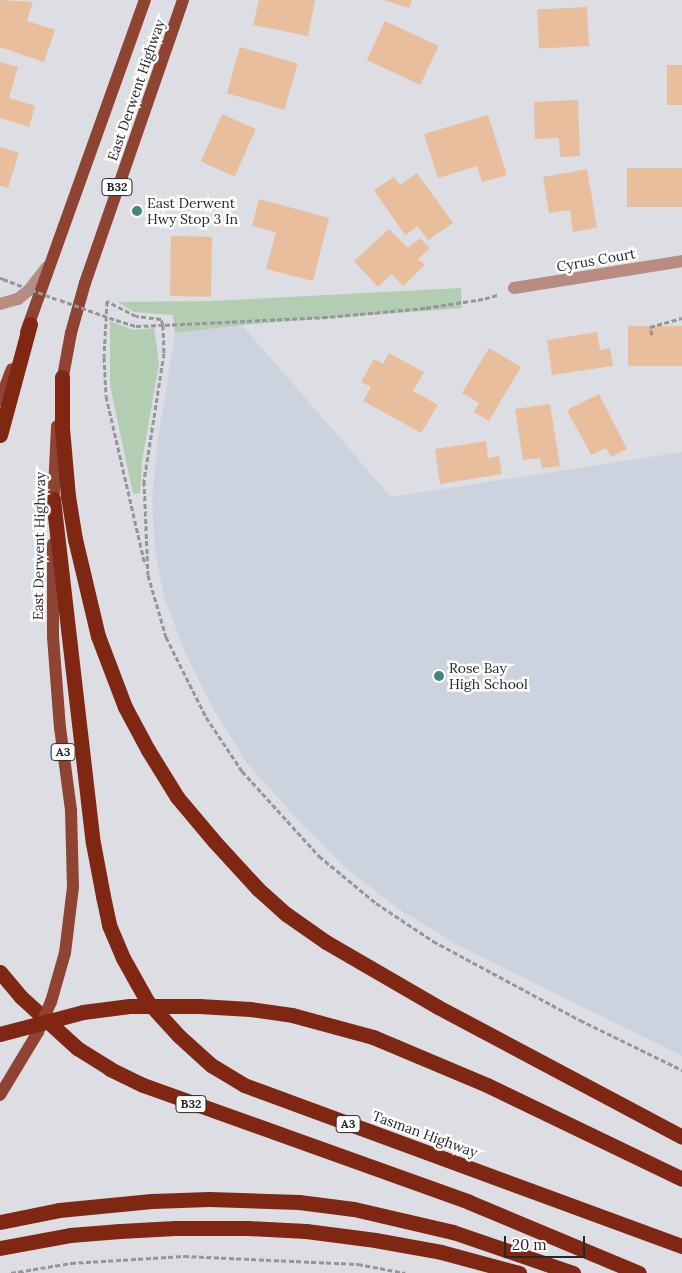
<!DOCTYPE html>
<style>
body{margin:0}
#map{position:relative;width:682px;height:1273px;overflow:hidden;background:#dcdee3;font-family:Lora,serif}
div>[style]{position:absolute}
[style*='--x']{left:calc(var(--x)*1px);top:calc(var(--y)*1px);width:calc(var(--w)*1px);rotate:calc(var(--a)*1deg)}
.built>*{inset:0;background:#cdd3de}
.green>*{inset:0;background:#b2cdb1}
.building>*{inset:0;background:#e8be9d;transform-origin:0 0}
.path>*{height:3px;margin-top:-1.5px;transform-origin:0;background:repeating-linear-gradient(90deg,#94969a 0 5px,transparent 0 7.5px)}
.minor>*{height:12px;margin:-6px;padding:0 6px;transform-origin:6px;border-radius:6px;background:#b88c81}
.major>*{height:12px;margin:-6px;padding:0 6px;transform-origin:6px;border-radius:6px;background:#8f4433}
.highway>*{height:15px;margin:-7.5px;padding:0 7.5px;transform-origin:7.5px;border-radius:7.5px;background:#7f2713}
.path-bridge>*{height:3px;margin-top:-1.5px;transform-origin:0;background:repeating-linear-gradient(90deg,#94969a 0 5px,transparent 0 7.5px)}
.major-bridge>*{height:12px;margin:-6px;padding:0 6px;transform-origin:6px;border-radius:6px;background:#8f4433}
.highway-bridge>*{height:15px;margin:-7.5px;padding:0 7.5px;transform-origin:7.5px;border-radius:7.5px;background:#7f2713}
.dots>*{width:14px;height:14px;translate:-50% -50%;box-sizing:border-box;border:2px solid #fff;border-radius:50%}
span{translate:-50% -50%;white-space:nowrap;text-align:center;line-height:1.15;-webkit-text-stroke:5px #fff;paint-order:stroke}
.shield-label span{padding:1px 4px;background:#fff;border:1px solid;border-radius:4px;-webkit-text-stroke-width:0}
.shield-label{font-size:12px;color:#262729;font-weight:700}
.street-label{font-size:14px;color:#262729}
.poi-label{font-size:14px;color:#262729}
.left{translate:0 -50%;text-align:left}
.scale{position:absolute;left:504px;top:1236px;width:81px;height:22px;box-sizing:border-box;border:2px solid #262729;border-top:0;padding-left:6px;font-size:15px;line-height:18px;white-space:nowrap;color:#262729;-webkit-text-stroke:4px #fff;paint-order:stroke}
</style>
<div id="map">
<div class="built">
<i style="clip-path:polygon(242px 325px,391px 497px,682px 452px,682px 1056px,458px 945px,397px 908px,346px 868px,298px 820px,246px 762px,210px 703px,184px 650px,164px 597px,155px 550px,152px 500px,157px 445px,175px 333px)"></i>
</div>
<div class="green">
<i style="clip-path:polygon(461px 288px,462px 308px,242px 325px,175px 333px,173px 315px,134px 312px,118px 302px,213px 301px)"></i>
<i style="clip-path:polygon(110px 321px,133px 330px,154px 328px,159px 364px,142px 461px,140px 493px,133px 494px,110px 385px)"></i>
</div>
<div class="building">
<i style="clip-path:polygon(0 0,33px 2px,27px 21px,55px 30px,44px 62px,0 47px)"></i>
<i style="clip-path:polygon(259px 0,315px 0,308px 36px,253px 25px)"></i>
<i style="clip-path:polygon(384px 0,412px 0,409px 8px)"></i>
<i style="left:587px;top:7px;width:39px;height:50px;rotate:87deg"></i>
<i style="left:385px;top:21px;width:59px;height:43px;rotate:25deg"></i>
<i style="left:240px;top:47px;width:60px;height:48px;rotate:16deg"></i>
<i style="clip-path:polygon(0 62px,18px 67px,9px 98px,35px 106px,29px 127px,0 118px)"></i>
<i style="left:667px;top:65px;width:15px;height:40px"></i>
<i style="clip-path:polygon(578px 100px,580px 156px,560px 157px,559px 138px,535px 139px,534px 102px)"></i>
<i style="left:222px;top:114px;width:37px;height:52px;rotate:24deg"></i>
<i style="clip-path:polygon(488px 115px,507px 175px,482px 182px,477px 166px,438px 178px,424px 134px)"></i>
<i style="clip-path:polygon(0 147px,19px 153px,8px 188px,0 186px)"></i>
<i style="left:682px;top:168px;width:39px;height:55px;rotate:90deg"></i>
<i style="clip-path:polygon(587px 169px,597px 228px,573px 232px,570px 210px,549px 213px,543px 177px)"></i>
<i style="clip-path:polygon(417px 173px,453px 223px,428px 240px,418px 226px,405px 235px,374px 190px,394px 177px,400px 185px)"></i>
<i style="clip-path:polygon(259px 199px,329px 218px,313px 281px,266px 269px,276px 232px,252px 226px)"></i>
<i style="clip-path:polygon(389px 229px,408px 248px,420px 238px,430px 248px,418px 259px,425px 265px,403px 286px,392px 274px,378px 287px,354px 261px)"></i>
<i style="left:171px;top:236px;width:41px;height:60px;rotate:1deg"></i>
<i style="left:682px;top:326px;width:40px;height:54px;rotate:90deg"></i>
<i style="clip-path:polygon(597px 332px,600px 350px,610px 348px,613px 366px,552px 375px,547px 340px)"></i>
<i style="clip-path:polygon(489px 348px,521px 367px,489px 421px,474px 412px,479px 403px,462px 393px)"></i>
<i style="clip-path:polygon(389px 353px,424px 372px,413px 391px,438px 405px,421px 433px,363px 401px,371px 387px,361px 382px,374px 359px,383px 364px)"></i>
<i style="clip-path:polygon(599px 394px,627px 449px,611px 457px,606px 448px,591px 455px,567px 410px)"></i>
<i style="clip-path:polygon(550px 404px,560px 466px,542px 468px,540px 458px,523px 460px,515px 409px)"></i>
<i style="clip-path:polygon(486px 441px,488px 458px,499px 456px,502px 474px,440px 484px,435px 449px)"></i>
</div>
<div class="path">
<i style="--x:0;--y:278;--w:3;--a:18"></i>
<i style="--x:497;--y:295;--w:15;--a:164"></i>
<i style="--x:483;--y:299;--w:59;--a:171.2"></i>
<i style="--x:425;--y:308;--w:98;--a:174.8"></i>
<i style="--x:327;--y:317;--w:164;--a:177.2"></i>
<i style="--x:163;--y:325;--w:28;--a:88"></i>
<i style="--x:164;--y:353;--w:130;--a:98.9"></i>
<i style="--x:144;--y:481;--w:94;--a:87.6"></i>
<i style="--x:148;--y:575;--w:65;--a:73.8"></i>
<i style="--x:166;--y:637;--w:89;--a:63.4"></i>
<i style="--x:206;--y:717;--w:65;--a:56.3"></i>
<i style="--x:242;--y:771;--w:115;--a:47.8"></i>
<i style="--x:319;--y:856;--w:74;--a:39.5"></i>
<i style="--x:376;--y:903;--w:69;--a:33.7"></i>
<i style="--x:433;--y:941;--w:167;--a:28.3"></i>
<i style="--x:580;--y:1020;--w:114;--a:26.1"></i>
<i style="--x:116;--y:320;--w:21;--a:17"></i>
<i style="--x:136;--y:326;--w:27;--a:-2"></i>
<i style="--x:163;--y:325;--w:6;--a:-108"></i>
<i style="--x:161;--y:319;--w:25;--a:-173"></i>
<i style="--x:136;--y:316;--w:33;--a:-153"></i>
<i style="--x:107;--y:301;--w:56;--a:93.1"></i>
<i style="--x:104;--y:357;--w:39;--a:87"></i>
<i style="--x:106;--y:396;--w:173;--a:77"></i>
<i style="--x:652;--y:335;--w:8;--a:-104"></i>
<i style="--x:650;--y:327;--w:33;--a:-16"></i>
<i style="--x:11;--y:1273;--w:61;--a:-9.5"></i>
<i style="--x:71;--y:1263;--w:113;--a:-3.5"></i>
<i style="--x:184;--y:1256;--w:174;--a:2.6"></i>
<i style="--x:358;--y:1264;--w:48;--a:10.8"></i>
</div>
<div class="minor">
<i style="--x:514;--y:288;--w:170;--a:-9.1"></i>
<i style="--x:0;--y:304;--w:19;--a:-16"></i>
<i style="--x:18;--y:299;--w:14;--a:-39"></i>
<i style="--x:29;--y:290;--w:29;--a:-52"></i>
</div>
<div class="major">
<i style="--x:26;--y:332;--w:353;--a:-70.3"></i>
<i style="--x:61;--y:387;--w:55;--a:-79.5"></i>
<i style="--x:71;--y:333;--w:52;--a:-74.4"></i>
<i style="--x:85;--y:283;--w:299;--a:-70.9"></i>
<i style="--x:0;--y:400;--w:33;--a:-69"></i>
<i style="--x:53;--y:509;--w:83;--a:-87.2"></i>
<i style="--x:51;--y:1002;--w:51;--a:-74.1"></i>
<i style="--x:65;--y:953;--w:66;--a:-83.1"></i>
<i style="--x:73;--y:887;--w:77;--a:-91.5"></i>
<i style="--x:71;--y:810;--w:83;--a:-97.6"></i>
<i style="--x:60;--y:728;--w:91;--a:-94.4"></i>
<i style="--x:53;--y:637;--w:93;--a:-90"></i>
<i style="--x:0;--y:1095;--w:74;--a:-58.9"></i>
</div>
<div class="highway">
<i style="--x:62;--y:377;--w:51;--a:90"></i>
<i style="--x:62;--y:428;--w:68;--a:85"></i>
<i style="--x:68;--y:496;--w:44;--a:80.8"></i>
<i style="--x:75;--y:539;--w:100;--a:76.7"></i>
<i style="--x:98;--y:636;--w:76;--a:69.2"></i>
<i style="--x:125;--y:707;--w:49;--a:61.9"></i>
<i style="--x:148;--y:750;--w:55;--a:58.3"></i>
<i style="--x:177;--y:797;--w:57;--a:49.9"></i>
<i style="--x:214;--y:841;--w:65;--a:47.5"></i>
<i style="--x:258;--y:889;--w:38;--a:42"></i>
<i style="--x:286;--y:914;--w:49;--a:35"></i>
<i style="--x:326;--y:942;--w:129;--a:30.1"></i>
<i style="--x:438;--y:1007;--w:276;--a:28"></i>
<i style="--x:0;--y:435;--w:115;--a:-74.9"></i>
<i style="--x:53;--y:499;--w:346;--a:83.4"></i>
<i style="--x:93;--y:843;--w:54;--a:79.3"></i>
<i style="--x:103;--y:896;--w:30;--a:78"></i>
<i style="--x:109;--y:925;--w:36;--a:67"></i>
<i style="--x:123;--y:958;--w:49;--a:60.8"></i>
<i style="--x:147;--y:1001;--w:47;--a:47.6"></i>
<i style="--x:179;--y:1036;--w:43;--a:42.2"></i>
<i style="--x:211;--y:1065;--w:39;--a:31"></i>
<i style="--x:244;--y:1085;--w:467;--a:20.2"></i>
<i style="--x:0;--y:972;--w:33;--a:50"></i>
<i style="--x:21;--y:997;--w:76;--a:42.3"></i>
<i style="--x:77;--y:1048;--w:39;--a:32"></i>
<i style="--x:110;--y:1069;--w:37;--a:26"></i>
<i style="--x:143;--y:1085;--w:346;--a:19.7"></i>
<i style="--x:469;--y:1202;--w:184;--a:22.7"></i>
<i style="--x:199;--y:1006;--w:51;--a:3.4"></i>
<i style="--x:250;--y:1009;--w:42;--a:8.1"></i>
<i style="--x:292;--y:1015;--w:84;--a:15.2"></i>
<i style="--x:373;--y:1037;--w:124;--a:22.8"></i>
<i style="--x:487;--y:1085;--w:216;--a:25.7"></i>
<i style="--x:0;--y:1222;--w:60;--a:-11.5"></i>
<i style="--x:59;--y:1210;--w:93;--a:-5.5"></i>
<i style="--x:152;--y:1201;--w:57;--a:-2"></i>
<i style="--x:209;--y:1199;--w:90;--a:1.9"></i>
<i style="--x:299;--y:1202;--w:55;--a:7.3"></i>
<i style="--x:354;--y:1209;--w:102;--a:13.1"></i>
<i style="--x:453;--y:1232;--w:127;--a:18.9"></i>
<i style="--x:0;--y:1248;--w:71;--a:-10.5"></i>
<i style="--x:70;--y:1235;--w:50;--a:-4.6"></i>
<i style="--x:120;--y:1231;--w:55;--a:-3.1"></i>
<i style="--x:175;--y:1228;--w:72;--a:0"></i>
<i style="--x:247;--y:1228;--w:59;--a:2.9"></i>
<i style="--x:306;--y:1231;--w:70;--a:7.4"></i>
<i style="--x:375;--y:1240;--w:67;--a:10.3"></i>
<i style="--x:441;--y:1252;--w:81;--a:15.1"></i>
</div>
<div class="path-bridge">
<i style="--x:3;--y:279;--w:57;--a:20.7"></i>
<i style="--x:60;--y:300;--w:59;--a:19.7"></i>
</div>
<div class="major-bridge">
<i style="--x:38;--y:1032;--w:33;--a:-67"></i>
</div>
<div class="highway-bridge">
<i style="--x:0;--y:1034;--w:86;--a:-14.8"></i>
<i style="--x:83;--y:1012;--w:47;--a:-7.3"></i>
<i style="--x:130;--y:1006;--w:69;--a:0"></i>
</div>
<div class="dots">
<i style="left:137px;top:211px;background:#448779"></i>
<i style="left:439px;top:676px;background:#448779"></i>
</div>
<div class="shield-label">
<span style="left:117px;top:187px">B32</span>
<span style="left:63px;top:752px">A3</span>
<span style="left:191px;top:1104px">B32</span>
<span style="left:348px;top:1124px">A3</span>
</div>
<div class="street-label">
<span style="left:136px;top:90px;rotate:-71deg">East Derwent Highway</span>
<span style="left:596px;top:260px;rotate:-10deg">Cyrus Court</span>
<span style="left:39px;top:546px;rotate:-89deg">East Derwent Highway</span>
<span style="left:425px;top:1134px;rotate:20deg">Tasman Highway</span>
</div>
<div class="poi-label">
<span class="left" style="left:147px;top:211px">East Derwent<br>Hwy Stop 3 In</span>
<span class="left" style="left:449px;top:676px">Rose Bay<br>High School</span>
</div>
<div class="scale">20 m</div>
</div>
